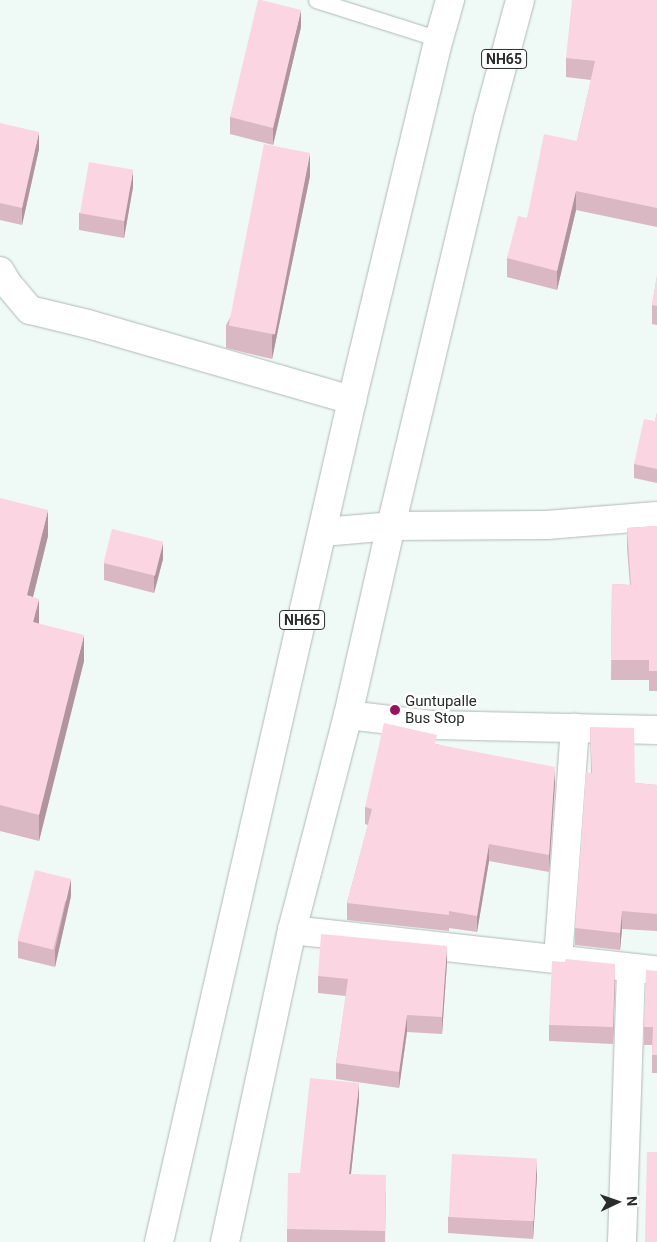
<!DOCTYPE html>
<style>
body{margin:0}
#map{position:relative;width:657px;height:1242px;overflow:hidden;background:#eff9f6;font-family:Roboto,sans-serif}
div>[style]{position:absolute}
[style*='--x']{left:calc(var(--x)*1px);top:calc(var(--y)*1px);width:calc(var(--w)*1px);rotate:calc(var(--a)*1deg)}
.roads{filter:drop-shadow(0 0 1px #afb9b6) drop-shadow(0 0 1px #afb9b6)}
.lane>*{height:15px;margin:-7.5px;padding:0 7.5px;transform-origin:7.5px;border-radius:7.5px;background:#fff}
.street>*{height:28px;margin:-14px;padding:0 14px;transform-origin:14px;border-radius:14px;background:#fff}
.highway>*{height:28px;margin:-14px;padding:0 14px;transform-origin:14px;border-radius:14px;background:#fff}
.wall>*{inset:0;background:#d9b7c3}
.shaded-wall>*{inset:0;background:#b0959f}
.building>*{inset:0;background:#fcd5e3;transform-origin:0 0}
.dots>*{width:14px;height:14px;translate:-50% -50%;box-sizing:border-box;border:2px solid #fff;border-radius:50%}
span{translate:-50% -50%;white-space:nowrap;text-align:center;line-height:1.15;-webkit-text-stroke:5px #fff;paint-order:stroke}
.shield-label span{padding:1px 4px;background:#fff;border:1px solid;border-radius:4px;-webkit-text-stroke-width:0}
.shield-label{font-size:14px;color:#292d2c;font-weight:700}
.poi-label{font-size:15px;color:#292d2c}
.left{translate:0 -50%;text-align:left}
.north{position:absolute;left:592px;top:1177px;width:50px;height:50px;-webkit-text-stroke:4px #fff;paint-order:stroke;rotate:87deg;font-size:14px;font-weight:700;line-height:20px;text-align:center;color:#292d2c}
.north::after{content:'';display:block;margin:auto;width:18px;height:22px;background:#292d2c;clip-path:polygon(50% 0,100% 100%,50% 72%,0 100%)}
</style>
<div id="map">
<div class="roads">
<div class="lane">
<i style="--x:316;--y:0;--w:129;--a:17.6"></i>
</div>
<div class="street">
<i style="--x:0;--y:271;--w:14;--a:60"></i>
<i style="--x:7;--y:283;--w:35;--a:50"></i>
<i style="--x:30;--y:310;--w:60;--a:13.6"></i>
<i style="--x:88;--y:324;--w:275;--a:16.1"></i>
<i style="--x:323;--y:532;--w:68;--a:-5"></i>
<i style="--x:391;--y:526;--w:156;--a:-0.4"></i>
<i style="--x:547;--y:525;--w:110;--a:-4.7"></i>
<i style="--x:348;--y:715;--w:86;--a:6.7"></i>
<i style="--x:433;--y:725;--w:224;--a:1.3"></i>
<i style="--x:292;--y:930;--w:367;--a:6.3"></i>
<i style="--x:558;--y:959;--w:232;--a:-85.8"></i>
<i style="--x:622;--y:1242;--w:274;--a:-88.1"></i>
</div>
<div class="highway">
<i style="--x:159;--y:1242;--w:864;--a:-77.09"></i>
<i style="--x:352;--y:400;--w:371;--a:-76.5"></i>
<i style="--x:439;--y:39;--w:41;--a:-74.2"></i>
<i style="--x:225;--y:1242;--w:319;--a:-77.9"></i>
<i style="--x:292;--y:930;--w:222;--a:-75.4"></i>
<i style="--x:348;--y:715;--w:194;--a:-77.2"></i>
<i style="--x:391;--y:526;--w:418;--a:-76.6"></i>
<i style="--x:488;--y:119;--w:123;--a:-74.9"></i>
</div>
</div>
<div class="wall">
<i style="clip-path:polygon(657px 0,657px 227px,576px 210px,557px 290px,507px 277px,507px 258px,527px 218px,577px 141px,591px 80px,566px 77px,566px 58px)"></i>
<i style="clip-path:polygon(301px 27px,273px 145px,230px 134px,230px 117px)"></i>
<i style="clip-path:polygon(0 123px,39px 149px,22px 225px,0 220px)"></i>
<i style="clip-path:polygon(310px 176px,272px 359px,226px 348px,226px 325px)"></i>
<i style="clip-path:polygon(133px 187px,124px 238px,79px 230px,79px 213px)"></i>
<i style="clip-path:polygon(657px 276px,657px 325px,652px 324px,652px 305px)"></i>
<i style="clip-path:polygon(657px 413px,657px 483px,634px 478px,634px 464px,655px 421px)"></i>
<i style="clip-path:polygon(0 498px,48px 536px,33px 597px,39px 624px,84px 661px,39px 841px,0 831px)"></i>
<i style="clip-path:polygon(657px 526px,657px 691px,649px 691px,649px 680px,611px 680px,612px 584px,630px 585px,627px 548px,627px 528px)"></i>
<i style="clip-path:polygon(163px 559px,154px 593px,104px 580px,104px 563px)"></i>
<i style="clip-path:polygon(590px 727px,635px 783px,657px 785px,657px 931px,622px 929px,620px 950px,575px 945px,575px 928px,591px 773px)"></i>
<i style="clip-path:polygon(437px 744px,555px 784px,549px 872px,489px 861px,477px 932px,449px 928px,449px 931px,347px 920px,347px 903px,368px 825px,365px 824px,365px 807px)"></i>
<i style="clip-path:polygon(71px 896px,55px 967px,18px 958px,18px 941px)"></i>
<i style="clip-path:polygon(447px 963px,442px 1034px,407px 1032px,399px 1088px,336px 1079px,336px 1063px,346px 996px,318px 993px,318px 976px)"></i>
<i style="clip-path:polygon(657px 971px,657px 1073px,652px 1073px,652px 1045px,644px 1045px,644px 1027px)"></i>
<i style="clip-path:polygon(615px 981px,613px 1044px,549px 1041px,549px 1025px)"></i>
<i style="clip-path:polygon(359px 1100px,351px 1174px,386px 1192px,385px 1242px,287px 1242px,287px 1229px,300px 1173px)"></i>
<i style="clip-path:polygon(537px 1176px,533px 1239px,448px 1233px,448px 1217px)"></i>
</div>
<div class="shaded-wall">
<i style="clip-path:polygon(301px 10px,301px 27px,273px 145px,273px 128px)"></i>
<i style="clip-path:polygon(39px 132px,39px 149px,22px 225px,22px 208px)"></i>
<i style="clip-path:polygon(310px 153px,310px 176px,272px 359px,272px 337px)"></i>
<i style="clip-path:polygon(133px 170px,133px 187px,124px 238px,124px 221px)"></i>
<i style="clip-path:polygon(576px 191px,576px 210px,557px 290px,557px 271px)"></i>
<i style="clip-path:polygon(48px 510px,48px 536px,27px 621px,27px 595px)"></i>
<i style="clip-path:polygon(163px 542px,163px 559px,154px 593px,154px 576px)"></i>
<i style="clip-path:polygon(39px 599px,39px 625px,33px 622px)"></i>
<i style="clip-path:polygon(84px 635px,84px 661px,39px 841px,39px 815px)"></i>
<i style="clip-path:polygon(555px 767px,555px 784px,549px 872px,549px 855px)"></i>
<i style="clip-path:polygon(489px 844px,489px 861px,477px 932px,477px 916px)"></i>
<i style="clip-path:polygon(71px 879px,71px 896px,55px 967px,55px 950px)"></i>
<i style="clip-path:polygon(622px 911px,622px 929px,620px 950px,620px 933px)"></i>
<i style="clip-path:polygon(447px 946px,447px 963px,442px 1034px,442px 1017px)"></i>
<i style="clip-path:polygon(615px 964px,615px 981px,613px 1044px,613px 1027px)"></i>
<i style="clip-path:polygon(407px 1015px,407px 1032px,399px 1088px,399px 1072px)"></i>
<i style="clip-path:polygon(359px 1083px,359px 1100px,349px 1191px,349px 1174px)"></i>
<i style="clip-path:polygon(537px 1159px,537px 1176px,533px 1239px,533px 1222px)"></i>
</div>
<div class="building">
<i style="clip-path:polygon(258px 0,261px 0,301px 10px,273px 128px,230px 117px)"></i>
<i style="clip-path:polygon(572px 0,657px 0,657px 208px,576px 191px,557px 271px,507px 258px,518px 216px,527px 218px,544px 134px,577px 141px,595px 61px,566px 58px)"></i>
<i style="clip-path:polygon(0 123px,39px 132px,22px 208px,0 203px)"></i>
<i style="left:264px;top:144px;width:47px;height:185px;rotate:11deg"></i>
<i style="left:89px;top:162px;width:45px;height:52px;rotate:10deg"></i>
<i style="clip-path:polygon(657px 276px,657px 306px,652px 305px)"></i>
<i style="clip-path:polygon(657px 413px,657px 469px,634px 464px,644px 419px,655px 421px)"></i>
<i style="clip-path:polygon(0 498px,48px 510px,27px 595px,39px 599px,33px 622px,84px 635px,39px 815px,0 805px)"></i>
<i style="clip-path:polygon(657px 526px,657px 671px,649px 671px,649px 660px,611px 660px,612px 584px,631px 585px,627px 528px)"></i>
<i style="left:112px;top:529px;width:53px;height:35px;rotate:14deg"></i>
<i style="clip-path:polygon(384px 723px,437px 735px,435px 744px,555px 767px,549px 855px,489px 844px,477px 916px,449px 911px,449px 915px,347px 903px,372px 809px,365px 807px)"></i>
<i style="clip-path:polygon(590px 727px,634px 728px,635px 783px,657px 785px,657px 914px,622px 911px,620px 933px,575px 928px,586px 772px,592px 773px)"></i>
<i style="left:35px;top:870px;width:37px;height:73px;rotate:14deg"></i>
<i style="clip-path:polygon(321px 934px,447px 946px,442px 1017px,407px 1015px,399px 1072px,336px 1063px,348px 979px,318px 976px)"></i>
<i style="clip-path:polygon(566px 959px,615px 964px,613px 1027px,549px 1025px,552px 961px,565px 962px)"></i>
<i style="clip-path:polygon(646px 970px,657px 971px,657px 1055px,652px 1055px,653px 1027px,644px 1027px)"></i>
<i style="clip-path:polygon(310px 1078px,359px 1083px,349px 1174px,386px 1175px,385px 1231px,287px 1229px,288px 1173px,300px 1173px)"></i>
<i style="clip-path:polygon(647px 1152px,657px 1152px,657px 1242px,645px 1242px)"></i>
<i style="left:452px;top:1154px;width:85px;height:63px;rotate:3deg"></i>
</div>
<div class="dots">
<i style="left:395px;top:710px;background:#9d105e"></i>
</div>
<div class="shield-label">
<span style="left:504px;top:59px">NH65</span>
<span style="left:302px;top:620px">NH65</span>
</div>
<div class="poi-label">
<span class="left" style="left:405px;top:710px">Guntupalle<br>Bus Stop</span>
</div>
<div class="north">N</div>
</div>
